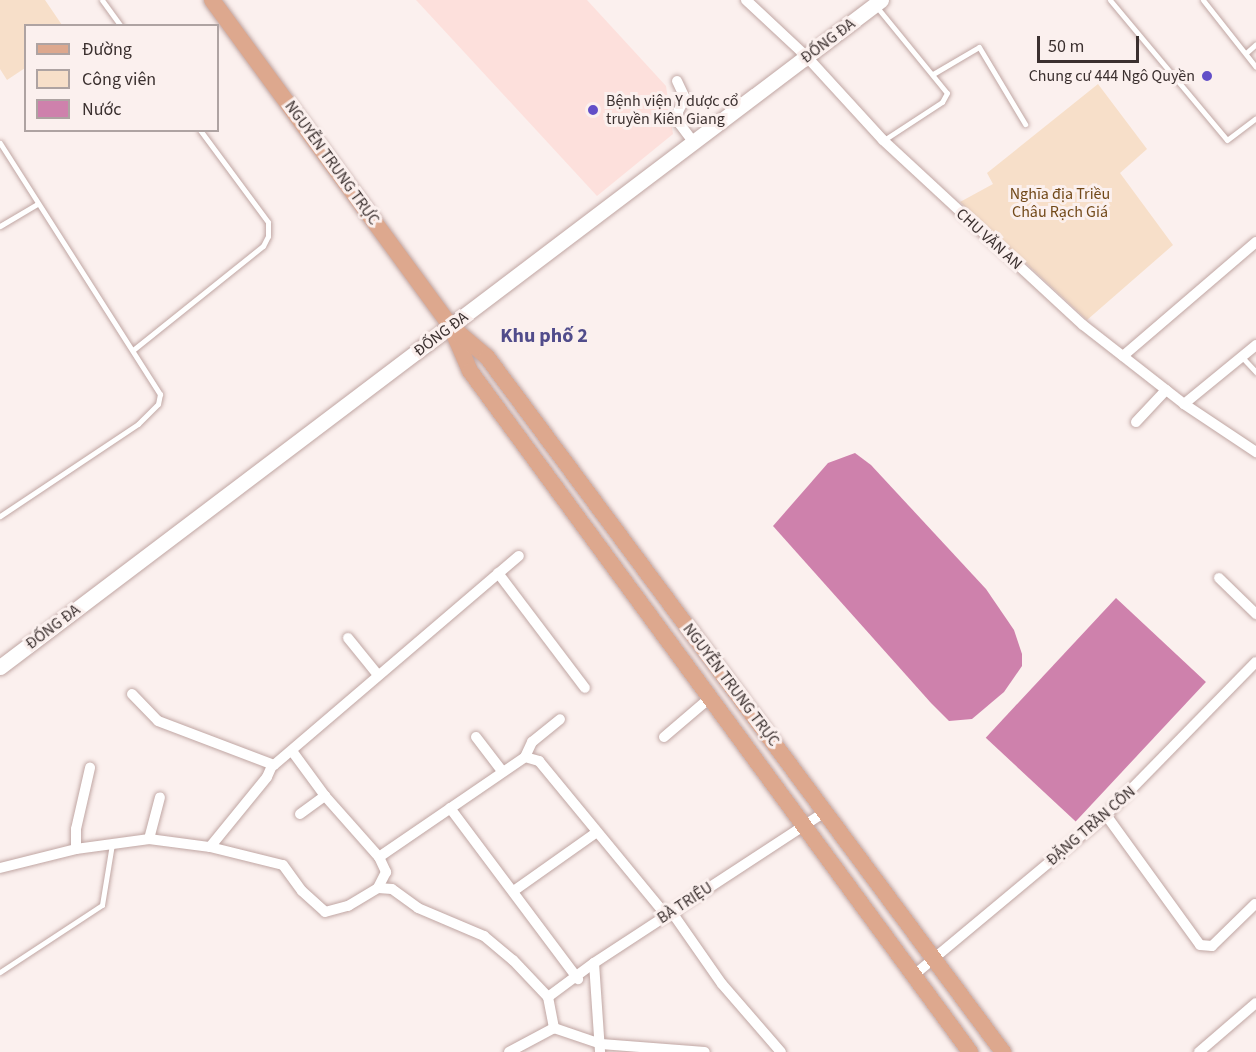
<!DOCTYPE html>
<meta charset="utf-8">
<style>
body{margin:0}
#map{position:relative;width:1256px;height:1052px;overflow:hidden;background:#fbf0ee;font-family:"Source Sans 3",sans-serif}
div>[style]{position:absolute}
[style*='--x']{left:calc(var(--x)*1px);top:calc(var(--y)*1px);width:calc(var(--w)*1px);rotate:calc(var(--a)*1deg)}
.built>*{inset:0;background:#fde0dc}
.green>*{inset:0;background:#f7dfc9}
.water>*{inset:0;background:#ce81ac;transform-origin:0 0}
.roads{filter:drop-shadow(0 0 2px #c0a6a3) drop-shadow(0 0 2px #c0a6a3)}
.lane>*{height:5px;margin:-2.5px;padding:0 2.5px;transform-origin:2.5px;border-radius:2.5px;background:#fff}
.street>*{height:10px;margin:-5px;padding:0 5px;transform-origin:5px;border-radius:5px;background:#fff}
.secondary>*{height:15px;margin:-7.5px;padding:0 7.5px;transform-origin:7.5px;border-radius:7.5px;background:#fff}
.primary>*{height:16px;margin:-8px;padding:0 8px;transform-origin:8px;border-radius:8px;background:#dda88e}
.dots>*{width:16px;height:16px;translate:-50% -50%;box-sizing:border-box;border:3px solid #fbf0ee;border-radius:50%}
span{translate:-50% -50%;white-space:nowrap;text-align:center;line-height:1.15;-webkit-text-stroke:6px #fbf0ee;paint-order:stroke}
.street-label{font-size:16px;color:#3b302f}
.poi-label{font-size:16px;color:#3b302f}
.right{translate:-100% -50%;text-align:right}
.left{translate:0 -50%;text-align:left}
.park-label{font-size:16px;color:#724919}
.quarter-label{font-size:20px;color:#514c8b;font-weight:700}
.legend{position:absolute;left:24px;top:24px;width:195px;height:108px;box-sizing:border-box;background:#fbf0ee;border:2px solid #aea3a2;margin:0;padding:8px 10px;list-style:none;font-size:18px;color:#3b302f}
.legend li{display:flex;align-items:center;gap:12px;height:30px}
.legend b{width:30px;border:2px solid #aea3a2}
.scale{position:absolute;left:1037px;top:36px;width:102px;height:27px;box-sizing:border-box;border:3px solid #3b302f;border-top:0;padding-left:8px;font-size:18px;line-height:21px;white-space:nowrap;color:#3b302f;-webkit-text-stroke:4px #fbf0ee;paint-order:stroke}
</style>
<div id="map">
<div class="built">
<i style="clip-path:polygon(416px 0,587px 0,666px 86px,673px 134px,597px 196px)"></i>
</div>
<div class="green">
<i style="clip-path:polygon(0 0,45px 0,62px 25px,26px 26px,25px 68px,7px 80px,0 69px)"></i>
<i style="clip-path:polygon(1098px 84px,1147px 149px,1120px 173px,1173px 245px,1087px 320px,960px 202px,993px 184px,987px 173px)"></i>
</div>
<div class="water">
<i style="clip-path:polygon(855px 453px,871px 465px,986px 589px,1014px 630px,1022px 654px,1022px 666px,1004px 692px,972px 719px,949px 721px,931px 703px,773px 526px,828px 463px)"></i>
<i style="left:1116px;top:598px;width:123px;height:191px;rotate:43deg"></i>
</div>
<div class="roads">
<div class="lane">
<i style="--x:102;--y:0;--w:32;--a:54"></i>
<i style="--x:1110;--y:0;--w:182;--a:50.1"></i>
<i style="--x:1227;--y:140;--w:36;--a:-37"></i>
<i style="--x:1203;--y:0;--w:85;--a:51.7"></i>
<i style="--x:876;--y:6;--w:112;--a:50.8"></i>
<i style="--x:947;--y:93;--w:10;--a:119"></i>
<i style="--x:942;--y:102;--w:69;--a:146.8"></i>
<i style="--x:1246;--y:53;--w:13;--a:-42"></i>
<i style="--x:933;--y:74;--w:53;--a:-30.4"></i>
<i style="--x:979;--y:47;--w:90;--a:59.1"></i>
<i style="--x:0;--y:143;--w:298;--a:57.5"></i>
<i style="--x:160;--y:394;--w:10;--a:101"></i>
<i style="--x:158;--y:404;--w:28;--a:135"></i>
<i style="--x:138;--y:424;--w:166;--a:146.3"></i>
<i style="--x:0;--y:226;--w:43;--a:-30.7"></i>
<i style="--x:133;--y:350;--w:166;--a:-38.7"></i>
<i style="--x:263;--y:246;--w:11;--a:-63"></i>
<i style="--x:268;--y:236;--w:14;--a:-90"></i>
<i style="--x:268;--y:222;--w:114;--a:-126.5"></i>
<i style="--x:1242;--y:357;--w:21;--a:47"></i>
<i style="--x:0;--y:972;--w:122;--a:-33.3"></i>
<i style="--x:102;--y:905;--w:62;--a:-80.7"></i>
</div>
<div class="street">
<i style="--x:746;--y:0;--w:83;--a:43.1"></i>
<i style="--x:807;--y:57;--w:113;--a:47.5"></i>
<i style="--x:883;--y:140;--w:272;--a:42.8"></i>
<i style="--x:1083;--y:325;--w:128;--a:38"></i>
<i style="--x:1184;--y:404;--w:87;--a:33.7"></i>
<i style="--x:677;--y:81;--w:19;--a:65"></i>
<i style="--x:685;--y:98;--w:16;--a:117"></i>
<i style="--x:678;--y:112;--w:11;--a:85"></i>
<i style="--x:679;--y:123;--w:25;--a:53"></i>
<i style="--x:1123;--y:356;--w:175;--a:-40.6"></i>
<i style="--x:1184;--y:404;--w:93;--a:-39.3"></i>
<i style="--x:1136;--y:422;--w:44;--a:-46.8"></i>
<i style="--x:498;--y:573;--w:144;--a:52.9"></i>
<i style="--x:1219;--y:578;--w:52;--a:44.2"></i>
<i style="--x:348;--y:638;--w:48;--a:51"></i>
<i style="--x:132;--y:694;--w:37;--a:46"></i>
<i style="--x:158;--y:721;--w:124;--a:20.8"></i>
<i style="--x:274;--y:765;--w:322;--a:-40.5"></i>
<i style="--x:476;--y:737;--w:43;--a:52.6"></i>
<i style="--x:664;--y:737;--w:63;--a:-40.5"></i>
<i style="--x:292;--y:751;--w:56;--a:53.7"></i>
<i style="--x:325;--y:796;--w:81;--a:48.5"></i>
<i style="--x:379;--y:857;--w:17;--a:65"></i>
<i style="--x:386;--y:872;--w:18;--a:117"></i>
<i style="--x:525;--y:757;--w:17;--a:-65"></i>
<i style="--x:532;--y:742;--w:36;--a:-39"></i>
<i style="--x:450;--y:808;--w:214;--a:53.2"></i>
<i style="--x:300;--y:814;--w:31;--a:-36"></i>
<i style="--x:1106;--y:815;--w:160;--a:54.1"></i>
<i style="--x:1200;--y:945;--w:12;--a:5"></i>
<i style="--x:1212;--y:946;--w:60;--a:-44.3"></i>
<i style="--x:149;--y:839;--w:43;--a:-75.3"></i>
<i style="--x:210;--y:847;--w:90;--a:-50.8"></i>
<i style="--x:267;--y:777;--w:12;--a:-66"></i>
<i style="--x:76;--y:849;--w:20;--a:-90"></i>
<i style="--x:76;--y:829;--w:63;--a:-77.1"></i>
<i style="--x:379;--y:857;--w:177;--a:-34.4"></i>
<i style="--x:525;--y:757;--w:15;--a:16"></i>
<i style="--x:539;--y:761;--w:200;--a:50.5"></i>
<i style="--x:0;--y:868;--w:78;--a:-14"></i>
<i style="--x:76;--y:849;--w:74;--a:-7.8"></i>
<i style="--x:149;--y:839;--w:62;--a:7.5"></i>
<i style="--x:210;--y:847;--w:75;--a:13.9"></i>
<i style="--x:283;--y:865;--w:32;--a:54"></i>
<i style="--x:302;--y:891;--w:31;--a:42"></i>
<i style="--x:325;--y:912;--w:24;--a:-15"></i>
<i style="--x:348;--y:906;--w:35;--a:-31"></i>
<i style="--x:378;--y:888;--w:14;--a:4"></i>
<i style="--x:392;--y:889;--w:32;--a:36"></i>
<i style="--x:418;--y:908;--w:72;--a:23"></i>
<i style="--x:484;--y:936;--w:38;--a:40"></i>
<i style="--x:513;--y:960;--w:51;--a:46.6"></i>
<i style="--x:548;--y:997;--w:32;--a:79"></i>
<i style="--x:554;--y:1028;--w:50;--a:18.8"></i>
<i style="--x:601;--y:1044;--w:104;--a:4.4"></i>
<i style="--x:515;--y:890;--w:100;--a:-35.3"></i>
<i style="--x:671;--y:911;--w:89;--a:55.1"></i>
<i style="--x:722;--y:984;--w:90;--a:49.1"></i>
<i style="--x:594;--y:963;--w:89;--a:86.1"></i>
<i style="--x:914;--y:975;--w:250;--a:-39.8"></i>
<i style="--x:1106;--y:815;--w:214;--a:-45.6"></i>
<i style="--x:548;--y:997;--w:57;--a:-36.5"></i>
<i style="--x:594;--y:963;--w:276;--a:-33.2"></i>
<i style="--x:509;--y:1052;--w:51;--a:-28.1"></i>
<i style="--x:1199;--y:1052;--w:75;--a:-40.7"></i>
</div>
<div class="secondary">
<i style="--x:0;--y:667;--w:1105;--a:-37.13"></i>
</div>
<div class="primary">
<i style="--x:212;--y:0;--w:405;--a:53.8"></i>
<i style="--x:451;--y:327;--w:48;--a:66.6"></i>
<i style="--x:470;--y:371;--w:845;--a:53.71"></i>
<i style="--x:454;--y:329;--w:43;--a:40.3"></i>
<i style="--x:487;--y:357;--w:866;--a:53.41"></i>
</div>
</div>
<div class="dots">
<i style="left:1207px;top:76px;background:#624fc8"></i>
<i style="left:593px;top:110px;background:#624fc8"></i>
</div>
<div class="street-label">
<span style="left:828px;top:41px;rotate:-37deg">ĐỐNG ĐA</span>
<span style="left:332px;top:163px;rotate:54deg">NGUYỄN TRUNG TRỰC</span>
<span style="left:989px;top:239px;rotate:42deg">CHU VĂN AN</span>
<span style="left:441px;top:334px;rotate:-37deg">ĐỐNG ĐA</span>
<span style="left:53px;top:627px;rotate:-37deg">ĐỐNG ĐA</span>
<span style="left:731px;top:685px;rotate:53deg">NGUYỄN TRUNG TRỰC</span>
<span style="left:1091px;top:826px;rotate:-41deg">ĐẶNG TRẦN CÔN</span>
<span style="left:685px;top:903px;rotate:-33deg">BÀ TRIỆU</span>
</div>
<div class="poi-label">
<span class="right" style="left:1195px;top:76px">Chung cư 444 Ngô Quyền</span>
<span class="left" style="left:606px;top:110px">Bệnh viện Y dược cổ<br>truyền Kiên Giang</span>
</div>
<div class="park-label">
<span style="left:1060px;top:203px">Nghĩa địa Triều<br>Châu Rạch Giá</span>
</div>
<div class="quarter-label">
<span style="left:544px;top:336px">Khu phố 2</span>
</div>
<ul class="legend">
<li><b style="height:8px;background:#dda88e"></b>Đường</li>
<li><b style="height:16px;background:#f7dfc9"></b>Công viên</li>
<li><b style="height:16px;background:#ce81ac"></b>Nước</li>
</ul>
<div class="scale">50 m</div>
</div>
